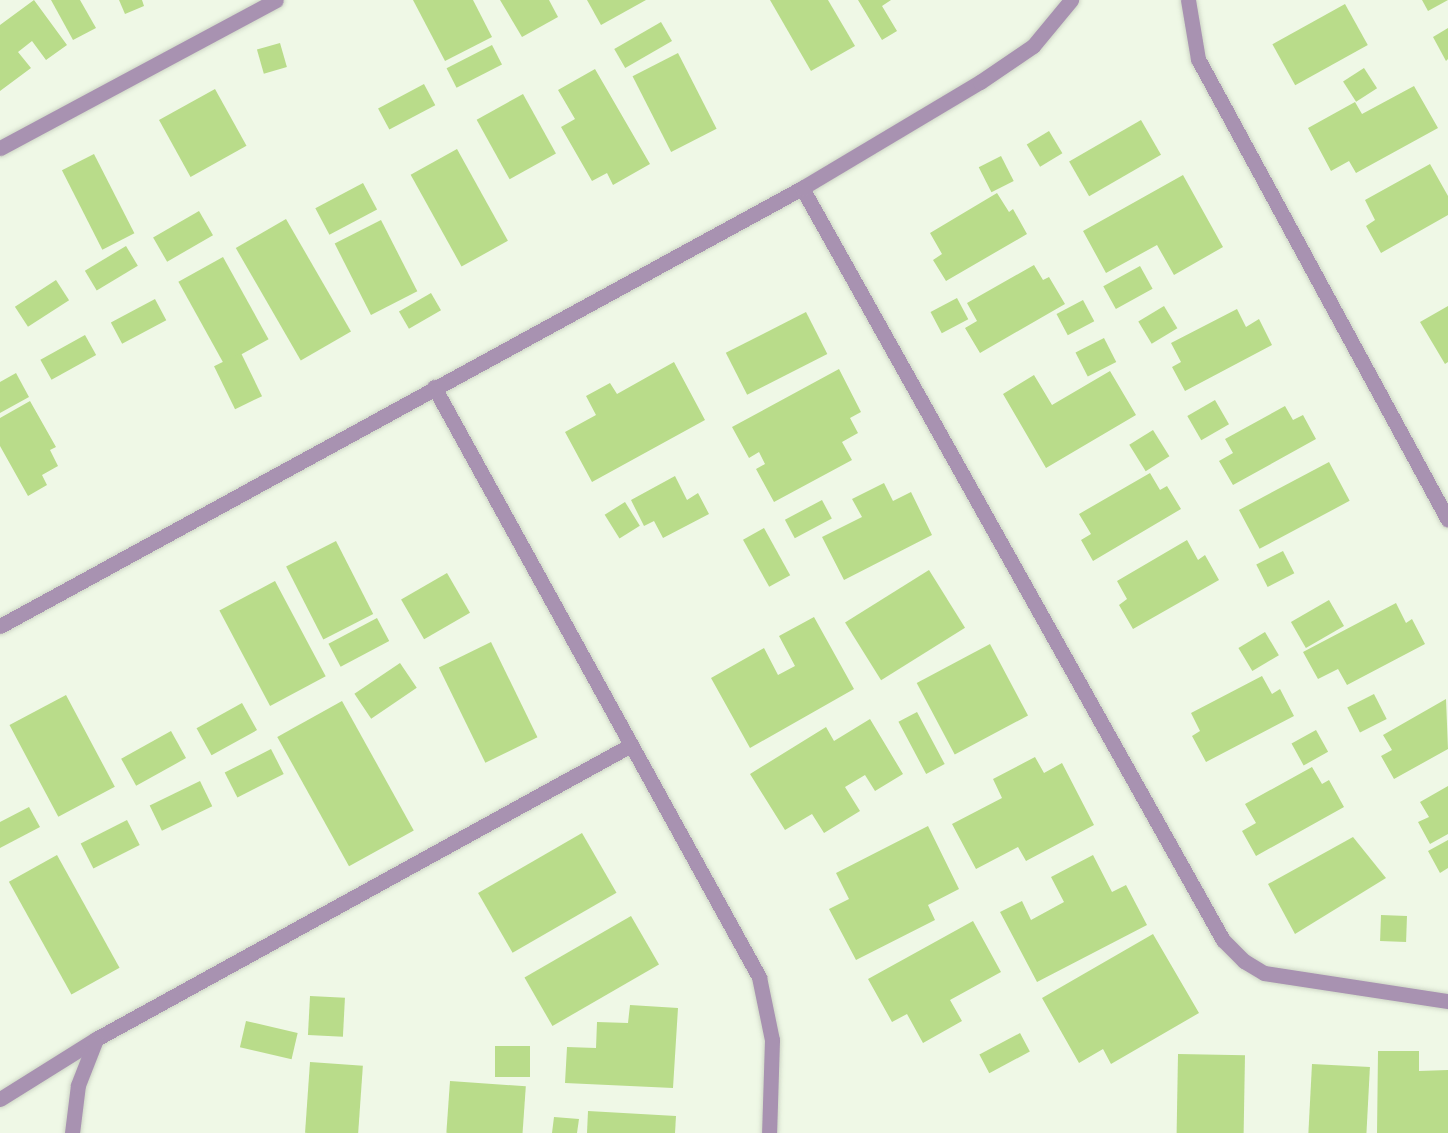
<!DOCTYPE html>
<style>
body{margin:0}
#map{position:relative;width:1448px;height:1133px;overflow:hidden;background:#eff8e6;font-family:"IBM Plex Sans",sans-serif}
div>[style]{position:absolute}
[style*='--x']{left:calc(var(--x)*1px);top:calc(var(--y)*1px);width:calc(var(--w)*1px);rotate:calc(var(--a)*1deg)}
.building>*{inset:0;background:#b9dc8a;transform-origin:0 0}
.roads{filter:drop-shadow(0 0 2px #cdd5c5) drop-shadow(0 0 2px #cdd5c5)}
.minor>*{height:15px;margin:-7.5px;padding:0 7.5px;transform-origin:7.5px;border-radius:7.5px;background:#a892b1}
span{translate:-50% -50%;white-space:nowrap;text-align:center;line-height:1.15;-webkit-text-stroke:4.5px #fff;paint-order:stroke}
</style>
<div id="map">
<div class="building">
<i style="clip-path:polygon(34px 0,67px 45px,46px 60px,32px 41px,18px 52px,31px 68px,0 91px,0 25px)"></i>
<i style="clip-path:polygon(51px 0,80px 0,96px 28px,73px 40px)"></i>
<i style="clip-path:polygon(119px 0,142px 0,144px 6px,125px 14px)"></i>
<i style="clip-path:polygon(413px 0,473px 0,492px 37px,445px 61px)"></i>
<i style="clip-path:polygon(500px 0,549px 0,558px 17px,522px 37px)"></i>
<i style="clip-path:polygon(587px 0,646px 0,601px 25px)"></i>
<i style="clip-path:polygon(770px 0,828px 0,855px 46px,811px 71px)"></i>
<i style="clip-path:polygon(858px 0,891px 0,882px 6px,897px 31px,882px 40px)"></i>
<i style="clip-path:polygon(1422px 0,1448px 0,1428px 11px)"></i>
<i style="left:1345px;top:4px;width:47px;height:83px;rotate:61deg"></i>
<i style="left:661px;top:22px;width:22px;height:54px;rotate:60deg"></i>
<i style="clip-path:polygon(1448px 28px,1448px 59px,1446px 61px,1433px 37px)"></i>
<i style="left:280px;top:43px;width:25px;height:24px;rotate:74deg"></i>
<i style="left:492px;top:45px;width:22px;height:51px;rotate:63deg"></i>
<i style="left:678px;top:53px;width:85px;height:51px;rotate:63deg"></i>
<i style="left:1364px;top:68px;width:24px;height:25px;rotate:57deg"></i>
<i style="clip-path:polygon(595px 69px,650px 164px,613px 185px,607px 173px,592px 181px,561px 127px,575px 119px,558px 90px)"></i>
<i style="left:424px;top:84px;width:24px;height:52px;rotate:62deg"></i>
<i style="clip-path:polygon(1414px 86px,1438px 128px,1356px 173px,1349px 161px,1331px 171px,1308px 128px,1355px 102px,1362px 114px)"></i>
<i style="left:215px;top:89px;width:65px;height:64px;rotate:61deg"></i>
<i style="left:523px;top:94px;width:68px;height:53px;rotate:61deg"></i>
<i style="left:1141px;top:120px;width:40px;height:83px;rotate:60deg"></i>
<i style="left:1049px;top:131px;width:26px;height:26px;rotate:59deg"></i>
<i style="left:457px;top:149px;width:105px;height:53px;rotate:61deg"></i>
<i style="left:94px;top:154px;width:89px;height:36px;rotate:63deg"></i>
<i style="left:1001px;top:156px;width:28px;height:25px;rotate:63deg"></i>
<i style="clip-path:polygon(1430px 164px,1448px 196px,1448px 215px,1381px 253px,1366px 226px,1375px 220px,1365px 200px)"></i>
<i style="clip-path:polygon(1183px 175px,1223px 247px,1174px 275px,1157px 245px,1106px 273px,1083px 231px)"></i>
<i style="left:363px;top:183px;width:30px;height:54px;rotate:62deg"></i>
<i style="clip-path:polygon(997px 193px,1009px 212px,1013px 209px,1027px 234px,946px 281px,933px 260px,942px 254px,930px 233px)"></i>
<i style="left:199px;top:211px;width:28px;height:53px;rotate:60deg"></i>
<i style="left:286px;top:219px;width:130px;height:58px;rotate:60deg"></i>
<i style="left:381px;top:220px;width:80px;height:52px;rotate:63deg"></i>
<i style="left:126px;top:246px;width:23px;height:48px;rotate:59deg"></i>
<i style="left:223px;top:257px;width:94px;height:51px;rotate:61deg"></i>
<i style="clip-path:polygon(1034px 265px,1043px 280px,1049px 277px,1065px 304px,980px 353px,965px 328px,977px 321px,967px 303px)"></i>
<i style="left:1140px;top:266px;width:26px;height:42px;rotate:61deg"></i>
<i style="left:56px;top:280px;width:24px;height:49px;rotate:57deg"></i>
<i style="left:431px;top:293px;width:20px;height:37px;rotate:60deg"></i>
<i style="left:957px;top:298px;width:24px;height:30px;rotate:62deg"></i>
<i style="left:155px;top:299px;width:24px;height:50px;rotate:62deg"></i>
<i style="left:1083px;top:300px;width:24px;height:30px;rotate:62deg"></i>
<i style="left:1164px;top:306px;width:26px;height:30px;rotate:59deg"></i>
<i style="clip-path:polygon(1448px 306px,1448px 362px,1445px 364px,1420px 322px)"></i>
<i style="clip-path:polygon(1237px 309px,1246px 327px,1259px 319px,1272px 345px,1185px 391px,1172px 367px,1181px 362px,1171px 343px)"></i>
<i style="left:806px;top:312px;width:47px;height:90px;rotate:63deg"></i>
<i style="left:85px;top:335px;width:23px;height:51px;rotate:61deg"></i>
<i style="left:1104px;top:338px;width:27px;height:32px;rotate:63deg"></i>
<i style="left:241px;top:353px;width:48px;height:30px;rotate:64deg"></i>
<i style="clip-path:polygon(674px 362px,705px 420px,592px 482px,565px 432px,596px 415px,586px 396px,610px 383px,617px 394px)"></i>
<i style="clip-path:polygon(839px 369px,861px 412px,850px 418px,858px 433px,842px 442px,852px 460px,774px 502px,756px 469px,765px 464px,759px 452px,749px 458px,732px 427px)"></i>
<i style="clip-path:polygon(1110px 371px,1136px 415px,1046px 468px,1003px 394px,1034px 375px,1052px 405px)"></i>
<i style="clip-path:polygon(16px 373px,29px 397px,0 413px,0 382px)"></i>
<i style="left:1215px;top:400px;width:28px;height:32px;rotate:60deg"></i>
<i style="clip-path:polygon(30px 401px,56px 447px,50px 450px,58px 466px,42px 475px,47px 485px,28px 496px,0 446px,0 418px)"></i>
<i style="clip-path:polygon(1285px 406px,1293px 420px,1303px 415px,1316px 439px,1233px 485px,1219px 461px,1233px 453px,1225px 439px)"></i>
<i style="left:1153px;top:430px;width:31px;height:28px;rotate:58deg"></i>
<i style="left:1329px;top:462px;width:44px;height:102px;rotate:62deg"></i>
<i style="clip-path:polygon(1150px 473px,1160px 490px,1167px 486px,1181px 509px,1093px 561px,1081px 540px,1091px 534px,1079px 514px)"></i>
<i style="clip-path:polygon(675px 476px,687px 500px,698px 493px,709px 514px,663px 538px,654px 521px,644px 526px,631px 500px)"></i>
<i style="clip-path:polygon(884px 483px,893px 501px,911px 492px,932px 535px,844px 580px,822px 537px,862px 517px,852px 499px)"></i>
<i style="left:822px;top:500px;width:21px;height:42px;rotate:62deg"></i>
<i style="left:625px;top:502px;width:28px;height:24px;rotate:58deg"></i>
<i style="left:764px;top:528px;width:54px;height:24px;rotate:61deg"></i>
<i style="clip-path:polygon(1187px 540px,1198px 560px,1205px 555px,1219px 580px,1133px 629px,1119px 605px,1127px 599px,1117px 581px)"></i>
<i style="left:336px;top:541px;width:82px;height:56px;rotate:63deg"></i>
<i style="left:1283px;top:551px;width:25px;height:30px;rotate:63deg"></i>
<i style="left:929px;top:570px;width:68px;height:99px;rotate:58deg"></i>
<i style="left:447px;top:573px;width:46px;height:53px;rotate:60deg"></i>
<i style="left:275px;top:581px;width:108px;height:63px;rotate:62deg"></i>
<i style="left:1329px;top:600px;width:30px;height:44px;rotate:60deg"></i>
<i style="clip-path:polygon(1396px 603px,1406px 623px,1412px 619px,1425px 644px,1347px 685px,1338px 669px,1318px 679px,1303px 652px)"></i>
<i style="clip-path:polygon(814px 617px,854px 689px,750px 748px,711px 678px,764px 648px,778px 675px,795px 666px,779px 636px)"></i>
<i style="left:377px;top:618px;width:26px;height:55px;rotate:62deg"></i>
<i style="left:1265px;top:632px;width:27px;height:31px;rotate:59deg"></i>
<i style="left:491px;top:642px;width:106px;height:58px;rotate:64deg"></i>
<i style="left:990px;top:644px;width:81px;height:83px;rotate:62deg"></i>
<i style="left:400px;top:663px;width:30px;height:55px;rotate:56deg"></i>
<i style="clip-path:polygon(1262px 676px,1272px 694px,1280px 689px,1294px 716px,1206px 762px,1192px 736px,1200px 731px,1191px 713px)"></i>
<i style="left:1374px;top:694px;width:28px;height:30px;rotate:63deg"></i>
<i style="left:66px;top:695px;width:104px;height:64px;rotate:62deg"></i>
<i style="clip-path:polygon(1446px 699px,1448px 749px,1394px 779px,1381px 756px,1392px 750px,1383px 735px)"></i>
<i style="left:342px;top:701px;width:148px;height:74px;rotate:61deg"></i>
<i style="left:242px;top:703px;width:31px;height:52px;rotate:61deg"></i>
<i style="left:917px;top:712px;width:59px;height:21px;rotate:62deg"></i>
<i style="clip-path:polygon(870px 719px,903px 774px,875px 791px,865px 775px,845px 787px,860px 811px,824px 833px,812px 814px,785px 830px,750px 774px,826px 727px,834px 741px)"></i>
<i style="left:1316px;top:730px;width:25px;height:28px;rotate:61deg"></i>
<i style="left:171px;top:731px;width:31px;height:57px;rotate:61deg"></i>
<i style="left:271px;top:749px;width:28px;height:52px;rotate:63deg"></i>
<i style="clip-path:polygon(1035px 757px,1044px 773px,1062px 763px,1094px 825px,1026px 861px,1018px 847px,976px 869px,952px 824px,1002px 798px,993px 779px)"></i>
<i style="clip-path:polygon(1312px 767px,1322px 784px,1329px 780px,1344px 807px,1256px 856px,1242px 831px,1256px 823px,1245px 804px)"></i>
<i style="left:200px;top:781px;width:28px;height:56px;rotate:64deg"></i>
<i style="clip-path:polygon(1448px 786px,1448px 834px,1430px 844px,1418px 822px,1429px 817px,1420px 802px)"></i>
<i style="clip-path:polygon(29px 807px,40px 827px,0 848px,0 822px)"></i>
<i style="left:127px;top:820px;width:28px;height:52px;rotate:63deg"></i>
<i style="clip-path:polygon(928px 826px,959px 889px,928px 905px,935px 920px,856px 960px,829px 909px,849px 899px,836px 873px)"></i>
<i style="left:582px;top:833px;width:69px;height:120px;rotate:60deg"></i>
<i style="clip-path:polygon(1353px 837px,1386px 878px,1295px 934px,1268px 884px)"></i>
<i style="clip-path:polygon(1448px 840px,1448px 868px,1440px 873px,1428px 851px)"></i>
<i style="left:57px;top:855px;width:129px;height:55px;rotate:61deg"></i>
<i style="clip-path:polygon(1093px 855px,1112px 892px,1126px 885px,1147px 925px,1037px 982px,1000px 912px,1022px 901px,1031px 920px,1064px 902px,1051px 877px)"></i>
<i style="left:1381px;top:915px;width:26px;height:26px;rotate:2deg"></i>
<i style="left:631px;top:916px;width:56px;height:123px;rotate:60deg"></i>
<i style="clip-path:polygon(973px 921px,1001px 972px,950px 1000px,962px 1021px,923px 1043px,907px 1014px,892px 1022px,868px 979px)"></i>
<i style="clip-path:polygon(1153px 934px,1199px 1013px,1111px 1064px,1103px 1049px,1079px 1063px,1042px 998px)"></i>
<i style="left:310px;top:996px;width:35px;height:39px;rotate:3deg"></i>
<i style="clip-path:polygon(630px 1005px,678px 1008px,673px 1088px,565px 1083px,567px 1047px,596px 1048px,597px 1022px,628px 1023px)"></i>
<i style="left:246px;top:1021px;width:53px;height:27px;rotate:13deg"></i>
<i style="left:1020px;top:1033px;width:21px;height:46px;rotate:62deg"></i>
<i style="left:495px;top:1046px;width:35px;height:31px"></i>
<i style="clip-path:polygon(1378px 1051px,1419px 1051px,1419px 1071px,1448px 1070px,1448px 1133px,1377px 1133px)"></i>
<i style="left:1178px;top:1054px;width:67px;height:79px;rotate:1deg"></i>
<i style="left:310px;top:1062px;width:53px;height:71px;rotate:4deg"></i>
<i style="left:1312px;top:1064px;width:58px;height:69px;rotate:3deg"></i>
<i style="left:450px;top:1081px;width:76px;height:52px;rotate:4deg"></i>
<i style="clip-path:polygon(588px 1111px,676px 1116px,675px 1133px,587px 1133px)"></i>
<i style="clip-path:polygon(554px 1117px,579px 1119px,577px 1133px,552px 1133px)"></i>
</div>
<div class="roads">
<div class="minor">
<i style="--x:1188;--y:0;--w:60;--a:80.4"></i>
<i style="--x:1198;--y:59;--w:524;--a:61.53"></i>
<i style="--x:0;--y:148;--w:313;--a:-28.2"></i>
<i style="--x:802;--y:188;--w:862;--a:60.76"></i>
<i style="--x:1223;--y:940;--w:30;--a:45"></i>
<i style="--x:1244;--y:961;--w:23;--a:31"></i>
<i style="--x:1264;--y:973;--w:186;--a:8.7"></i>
<i style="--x:434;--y:387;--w:674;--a:61.15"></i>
<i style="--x:759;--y:977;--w:64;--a:78.3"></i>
<i style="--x:772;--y:1040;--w:93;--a:91.8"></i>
<i style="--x:0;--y:626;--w:914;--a:-28.64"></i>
<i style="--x:802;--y:188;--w:207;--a:-30.8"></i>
<i style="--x:980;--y:82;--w:64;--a:-34.2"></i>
<i style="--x:1033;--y:46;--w:60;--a:-50.4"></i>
<i style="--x:0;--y:1099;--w:113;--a:-32"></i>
<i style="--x:96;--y:1039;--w:610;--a:-28.79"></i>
<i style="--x:72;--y:1133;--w:48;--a:-82.9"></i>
<i style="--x:78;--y:1085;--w:49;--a:-68.6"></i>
</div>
</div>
</div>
